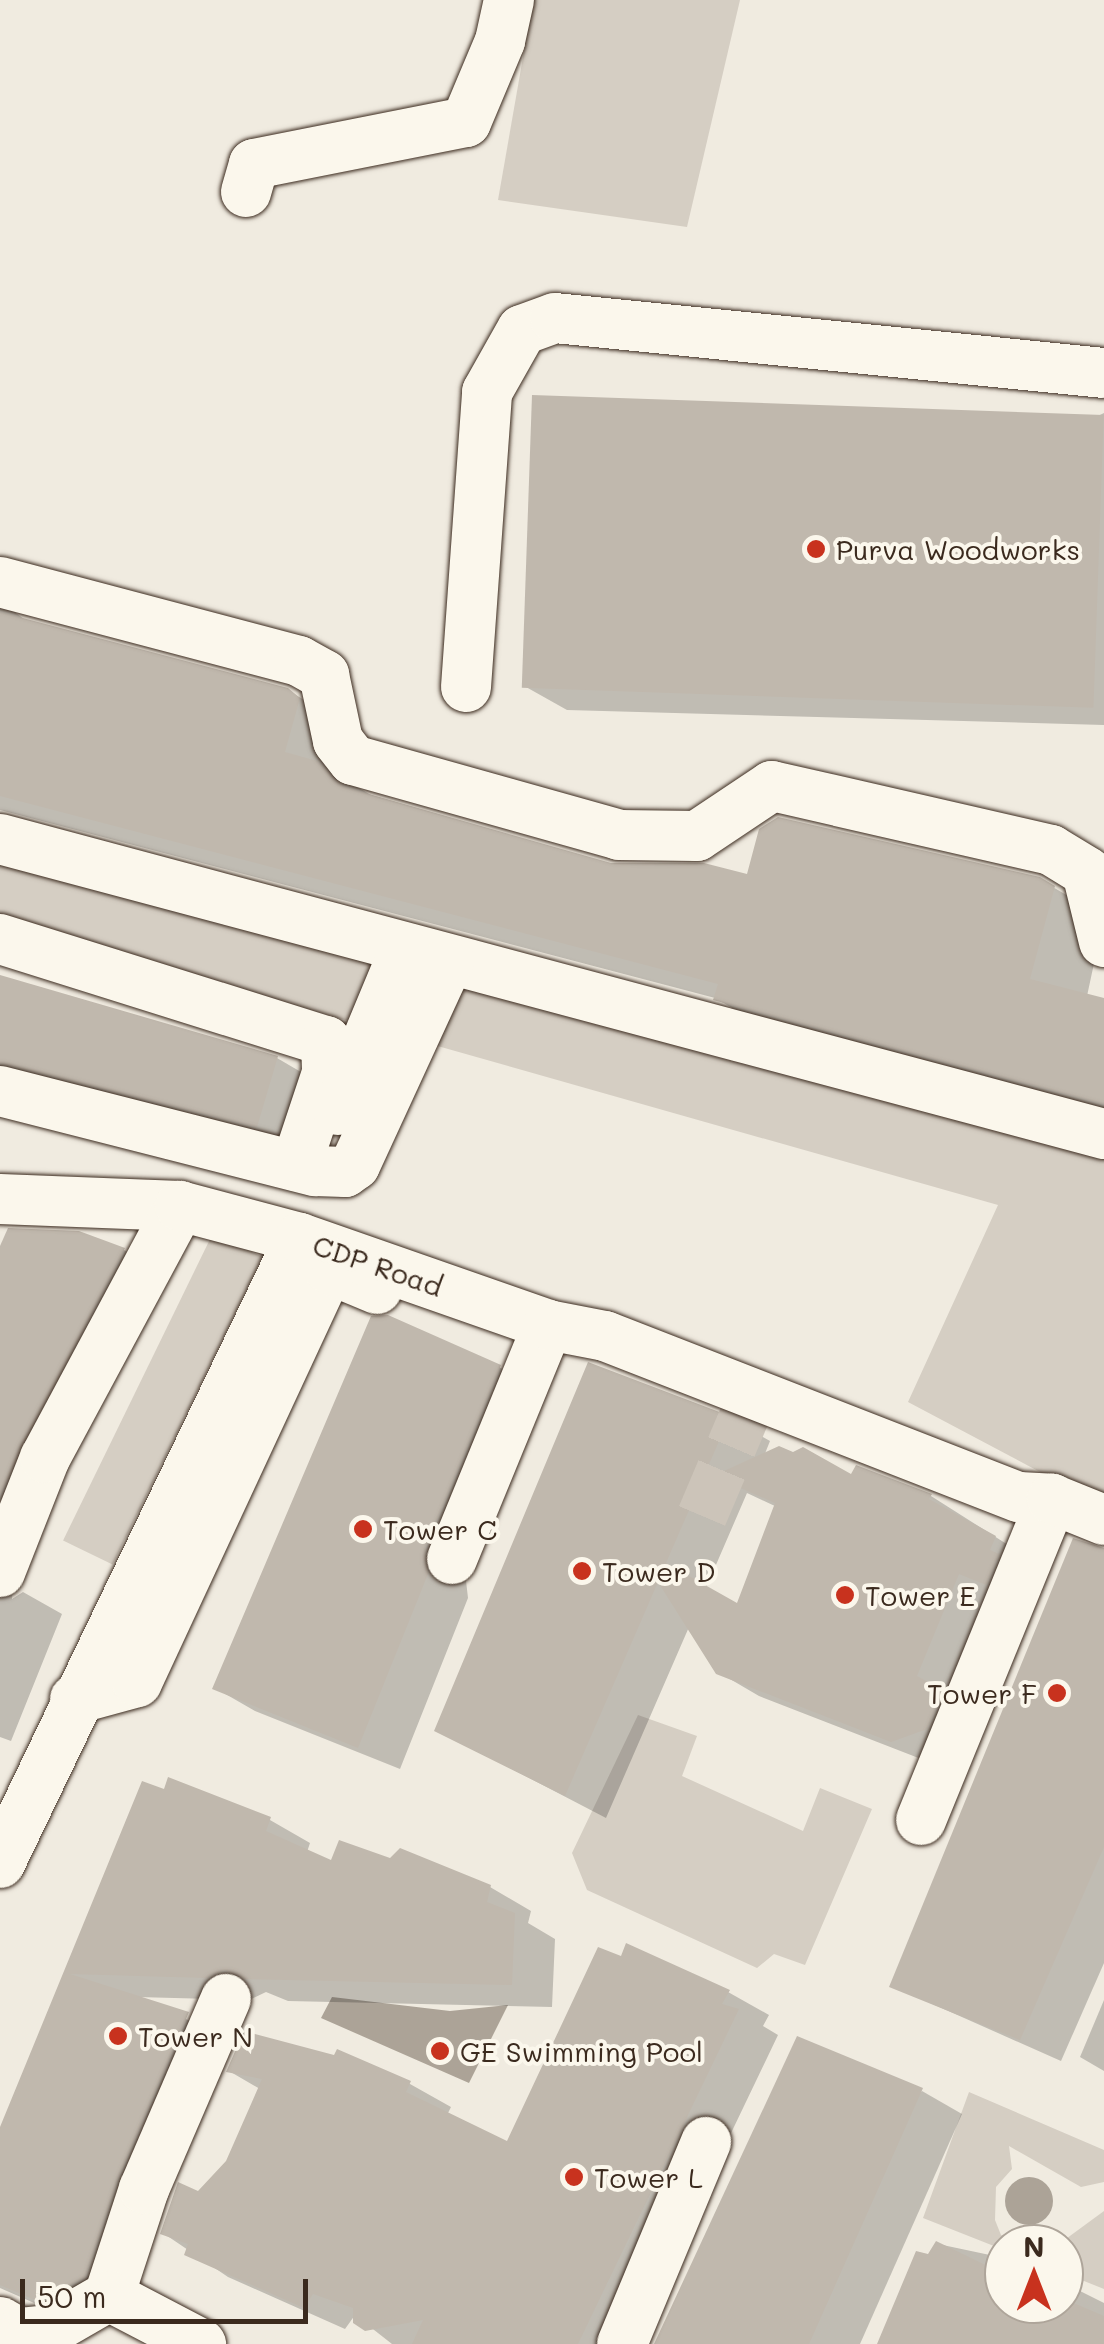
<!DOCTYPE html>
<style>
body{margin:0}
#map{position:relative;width:1104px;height:2344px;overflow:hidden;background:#f0ebe0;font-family:Mali,sans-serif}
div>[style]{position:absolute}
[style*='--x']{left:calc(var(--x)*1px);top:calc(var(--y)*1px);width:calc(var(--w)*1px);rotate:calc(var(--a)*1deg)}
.green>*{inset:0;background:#d5cec3;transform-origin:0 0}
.water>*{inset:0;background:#aca397}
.round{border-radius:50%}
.shadow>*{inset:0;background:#0003}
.building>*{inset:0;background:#c0b8ad;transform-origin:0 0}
.minor-tunnel>*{height:50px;margin-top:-25px;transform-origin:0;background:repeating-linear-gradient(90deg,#ccc4b9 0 50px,transparent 0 75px)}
.roads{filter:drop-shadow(0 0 2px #3b2a1e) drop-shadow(0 0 2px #3b2a1e)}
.minor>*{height:50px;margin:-25px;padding:0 25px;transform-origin:25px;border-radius:25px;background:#fbf7ec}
.dots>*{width:28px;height:28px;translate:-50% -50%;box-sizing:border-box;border:5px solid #fbf7ec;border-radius:50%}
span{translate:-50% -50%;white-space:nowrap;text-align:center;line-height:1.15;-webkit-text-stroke:8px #fbf7ec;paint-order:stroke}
.poi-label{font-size:28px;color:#3b2a1e}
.left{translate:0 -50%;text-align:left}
.right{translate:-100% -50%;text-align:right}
.street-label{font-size:28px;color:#3b2a1e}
.north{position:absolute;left:984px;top:2224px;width:100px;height:100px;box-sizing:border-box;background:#fbf7ec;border:2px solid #aea59a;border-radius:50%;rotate:0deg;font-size:28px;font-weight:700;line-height:40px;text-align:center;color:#3b2a1e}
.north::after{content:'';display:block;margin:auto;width:35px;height:45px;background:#c8321e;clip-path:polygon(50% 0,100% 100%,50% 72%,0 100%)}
.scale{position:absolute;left:20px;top:2279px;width:288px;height:45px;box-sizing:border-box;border:5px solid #3b2a1e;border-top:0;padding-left:12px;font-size:30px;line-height:35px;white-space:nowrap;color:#3b2a1e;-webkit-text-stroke:8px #fbf7ec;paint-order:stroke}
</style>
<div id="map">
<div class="green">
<i style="clip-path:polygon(533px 0,740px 0,687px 227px,498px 200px)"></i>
<i style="clip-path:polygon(0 863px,1104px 1157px,1104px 1506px,908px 1402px,998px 1205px,0 922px)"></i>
<i style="left:213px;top:1233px;width:55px;height:342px;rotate:26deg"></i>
<i style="clip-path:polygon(638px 1715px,697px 1736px,682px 1776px,803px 1831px,820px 1788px,872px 1809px,805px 1965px,774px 1954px,757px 1968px,587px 1890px,572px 1853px)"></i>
<i style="clip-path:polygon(969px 2092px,1104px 2150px,1104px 2182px,1081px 2187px,1009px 2146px,1012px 2169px,996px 2187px,995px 2220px,1001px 2235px,1022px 2244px,1004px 2244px,1004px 2250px,923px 2218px)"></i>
<i style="clip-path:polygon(1104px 2211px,1104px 2289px,1064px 2273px,1059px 2244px)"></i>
</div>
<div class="water">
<i style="clip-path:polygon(332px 1997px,450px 2011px,508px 2005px,469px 2083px,321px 2018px)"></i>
<i class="round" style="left:1005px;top:2177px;width:48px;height:48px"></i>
</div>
<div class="shadow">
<i style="clip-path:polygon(1104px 413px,1104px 725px,567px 710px,526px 687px)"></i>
<i style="clip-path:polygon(0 601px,28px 622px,287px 690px,342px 722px,340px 777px,371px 795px,618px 866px,749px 877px,1039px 879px,1104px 917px,1087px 996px,1104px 1001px,1104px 1119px,770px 1030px,715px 998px,0 810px)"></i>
<i style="clip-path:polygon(0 979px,277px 1058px,330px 1089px,311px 1156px,0 1090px)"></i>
<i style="clip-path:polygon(124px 1250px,164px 1273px,60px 1468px,13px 1585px,12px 1599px,23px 1592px,62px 1614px,11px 1741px,0 1737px,0 1253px)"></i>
<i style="clip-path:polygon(evenodd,589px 1365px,729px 1418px,770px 1441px,764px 1456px,852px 1477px,857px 1468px,931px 1496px,1035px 1562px,934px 1764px,759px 1696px,718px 1672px,689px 1627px,606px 1818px,437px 1730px,589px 1365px,747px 1493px,777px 1507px,738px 1607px,706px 1588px,747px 1493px)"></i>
<i style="clip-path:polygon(499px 1367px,540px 1391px,465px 1572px,468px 1598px,400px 1769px,255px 1711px,215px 1688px)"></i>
<i style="clip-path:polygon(1104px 1548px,1104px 1963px,1061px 2061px,892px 1986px)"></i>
<i style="clip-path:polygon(144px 1784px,270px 1820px,310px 1843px,307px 1852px,332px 1864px,391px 1861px,490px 1887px,531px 1911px,528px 1923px,555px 1939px,552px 2007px,288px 2001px,266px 1992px,249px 2000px,137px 1997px,228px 2038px,82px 2324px,0 2288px,0 2134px)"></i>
<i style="clip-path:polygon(728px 1992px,769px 2015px,763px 2026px,778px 2035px,630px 2344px,392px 2344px,355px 2315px,345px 2329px,228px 2277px,163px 2233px,228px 2162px,260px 2089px,229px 2071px,336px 2058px,338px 2052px,410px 2084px,451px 2107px,447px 2115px,508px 2144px)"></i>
<i style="clip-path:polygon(1104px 2000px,1104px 2071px,1080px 2057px)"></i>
<i style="clip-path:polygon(922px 2091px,962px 2114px,860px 2344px,657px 2344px)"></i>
<i style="clip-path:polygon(938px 2244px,1004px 2258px,1004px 2304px,1064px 2304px,1064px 2283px,1104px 2303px,1104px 2344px,879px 2344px)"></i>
</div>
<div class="building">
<i style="left:532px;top:395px;width:572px;height:293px;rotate:2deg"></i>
<i style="clip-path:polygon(0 612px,288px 688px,300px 698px,285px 752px,317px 761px,344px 787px,611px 863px,704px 863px,747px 874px,759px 829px,778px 817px,1040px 877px,1055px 886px,1030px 979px,1104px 998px,1104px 1104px,713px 1000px,718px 984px,0 796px)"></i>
<i style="clip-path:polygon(0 975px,278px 1056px,257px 1127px,0 1063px)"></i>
<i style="clip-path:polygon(8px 1228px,79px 1231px,125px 1248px,0 1494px,0 1246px)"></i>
<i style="clip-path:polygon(388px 1315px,501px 1365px,425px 1548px,428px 1574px,358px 1748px,212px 1689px,371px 1316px)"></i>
<i style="clip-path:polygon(588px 1362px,730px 1416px,666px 1563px,737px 1603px,775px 1503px,713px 1476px,779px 1446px,793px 1452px,803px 1447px,851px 1474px,856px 1465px,932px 1494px,929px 1499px,996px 1536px,990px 1550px,999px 1554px,986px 1585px,959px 1574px,917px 1676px,943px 1690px,927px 1729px,891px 1742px,716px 1674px,658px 1582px,565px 1796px,434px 1731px)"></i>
<i style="clip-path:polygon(1073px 1538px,1104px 1548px,1104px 1847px,1020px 2040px,889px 1987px)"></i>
<i style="clip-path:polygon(168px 1777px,271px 1817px,266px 1831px,331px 1860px,339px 1840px,390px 1858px,400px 1848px,491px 1885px,487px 1902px,515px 1913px,512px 1985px,245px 1979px,224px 1970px,207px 1978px,70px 1974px,189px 2012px,118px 2178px,85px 2277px,40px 2302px,0 2285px,0 2127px,142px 1781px,164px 1789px)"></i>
<i style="clip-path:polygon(626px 1943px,730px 1990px,722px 2004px,739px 2009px,578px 2344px,412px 2344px,423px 2320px,365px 2331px,353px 2323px,353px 2308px,313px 2294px,304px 2308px,184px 2255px,188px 2244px,160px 2234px,178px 2182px,198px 2191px,226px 2161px,262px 2079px,226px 2072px,244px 2031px,334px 2055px,337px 2049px,411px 2081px,406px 2092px,507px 2141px,598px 1947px,621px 1956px)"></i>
<i style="clip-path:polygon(797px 2036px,923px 2088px,809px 2344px,654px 2344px)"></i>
<i style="clip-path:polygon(936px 2241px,1004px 2274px,1004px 2304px,1076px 2304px,1104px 2316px,1104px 2344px,877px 2344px,916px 2251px,928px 2254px)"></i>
</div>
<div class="minor-tunnel">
<i style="--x:702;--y:1516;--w:130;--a:-67"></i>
</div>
<div class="roads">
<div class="minor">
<i style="--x:246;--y:192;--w:29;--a:-74"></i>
<i style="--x:254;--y:164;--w:216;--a:-11.2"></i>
<i style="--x:466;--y:122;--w:88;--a:-67.2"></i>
<i style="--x:500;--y:41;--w:42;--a:-77.6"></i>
<i style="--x:0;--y:582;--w:309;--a:14.8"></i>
<i style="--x:299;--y:661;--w:29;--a:29"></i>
<i style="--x:324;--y:675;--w:67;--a:78"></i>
<i style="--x:338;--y:741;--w:24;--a:52"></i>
<i style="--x:353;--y:760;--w:276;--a:15.7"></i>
<i style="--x:619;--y:835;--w:78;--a:0.7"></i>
<i style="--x:697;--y:836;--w:90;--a:-33.7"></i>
<i style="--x:772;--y:786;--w:286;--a:12.9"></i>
<i style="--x:1051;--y:850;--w:42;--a:31.4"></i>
<i style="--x:1087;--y:872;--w:72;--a:76.3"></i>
<i style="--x:466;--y:687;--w:296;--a:-85.9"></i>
<i style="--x:487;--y:392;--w:71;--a:-60.6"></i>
<i style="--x:522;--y:330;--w:35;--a:-20"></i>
<i style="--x:555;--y:318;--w:552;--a:5.72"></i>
<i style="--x:0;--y:839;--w:1143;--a:14.96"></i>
<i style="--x:0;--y:939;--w:342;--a:17.4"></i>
<i style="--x:326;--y:1041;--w:32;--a:88"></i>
<i style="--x:327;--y:1073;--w:98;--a:108.4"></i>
<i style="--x:0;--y:1091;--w:325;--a:14.3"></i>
<i style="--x:315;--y:1171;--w:30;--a:2"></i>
<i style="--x:345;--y:1172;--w:12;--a:-35"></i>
<i style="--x:355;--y:1165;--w:225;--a:-65.3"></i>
<i style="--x:338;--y:1110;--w:174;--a:-67.4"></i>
<i style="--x:0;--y:1199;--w:180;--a:2.2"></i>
<i style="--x:452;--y:1559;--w:253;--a:-67.7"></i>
<i style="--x:0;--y:1572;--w:123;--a:-68.5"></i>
<i style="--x:45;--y:1458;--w:286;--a:-61.8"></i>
<i style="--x:180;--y:1206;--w:124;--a:14.9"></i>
<i style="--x:75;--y:1699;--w:64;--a:-15.3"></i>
<i style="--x:137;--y:1682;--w:455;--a:-65.1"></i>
<i style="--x:329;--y:1269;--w:52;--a:22.6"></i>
<i style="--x:921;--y:1820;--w:347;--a:-67.8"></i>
<i style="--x:0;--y:1863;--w:693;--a:-64.36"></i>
<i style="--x:300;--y:1238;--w:263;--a:19.3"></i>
<i style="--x:548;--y:1325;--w:58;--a:10.9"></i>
<i style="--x:605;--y:1336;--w:444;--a:21.3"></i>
<i style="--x:1019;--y:1497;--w:33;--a:3"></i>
<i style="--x:1052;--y:1499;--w:56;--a:22"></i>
<i style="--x:109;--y:2296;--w:113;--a:-71.9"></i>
<i style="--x:144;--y:2189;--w:207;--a:-66.7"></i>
<i style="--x:0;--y:2322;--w:22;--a:30"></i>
<i style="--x:19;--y:2333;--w:31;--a:-6"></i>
<i style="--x:50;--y:2330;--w:68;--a:-30"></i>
<i style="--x:109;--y:2296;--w:104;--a:27.6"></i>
<i style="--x:622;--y:2344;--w:219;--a:-67.4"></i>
</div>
</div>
<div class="dots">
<i style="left:816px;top:549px;background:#c8321e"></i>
<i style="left:363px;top:1529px;background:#c8321e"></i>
<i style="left:582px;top:1571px;background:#c8321e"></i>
<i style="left:845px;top:1595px;background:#c8321e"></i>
<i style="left:1057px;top:1693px;background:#c8321e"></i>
<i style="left:118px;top:2036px;background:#c8321e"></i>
<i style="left:440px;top:2051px;background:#c8321e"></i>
<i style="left:574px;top:2177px;background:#c8321e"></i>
</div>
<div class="poi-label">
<span class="left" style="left:836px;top:549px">Purva Woodworks</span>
<span class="left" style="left:383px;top:1529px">Tower C</span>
<span class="left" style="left:602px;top:1571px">Tower D</span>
<span class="left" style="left:865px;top:1595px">Tower E</span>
<span class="right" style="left:1037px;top:1693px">Tower F</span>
<span class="left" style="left:138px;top:2036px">Tower N</span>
<span class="left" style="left:460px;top:2051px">GE Swimming Pool</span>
<span class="left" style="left:594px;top:2177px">Tower L</span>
</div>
<div class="street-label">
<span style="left:378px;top:1265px;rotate:19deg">CDP Road</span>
</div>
<div class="north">N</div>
<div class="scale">50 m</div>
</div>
